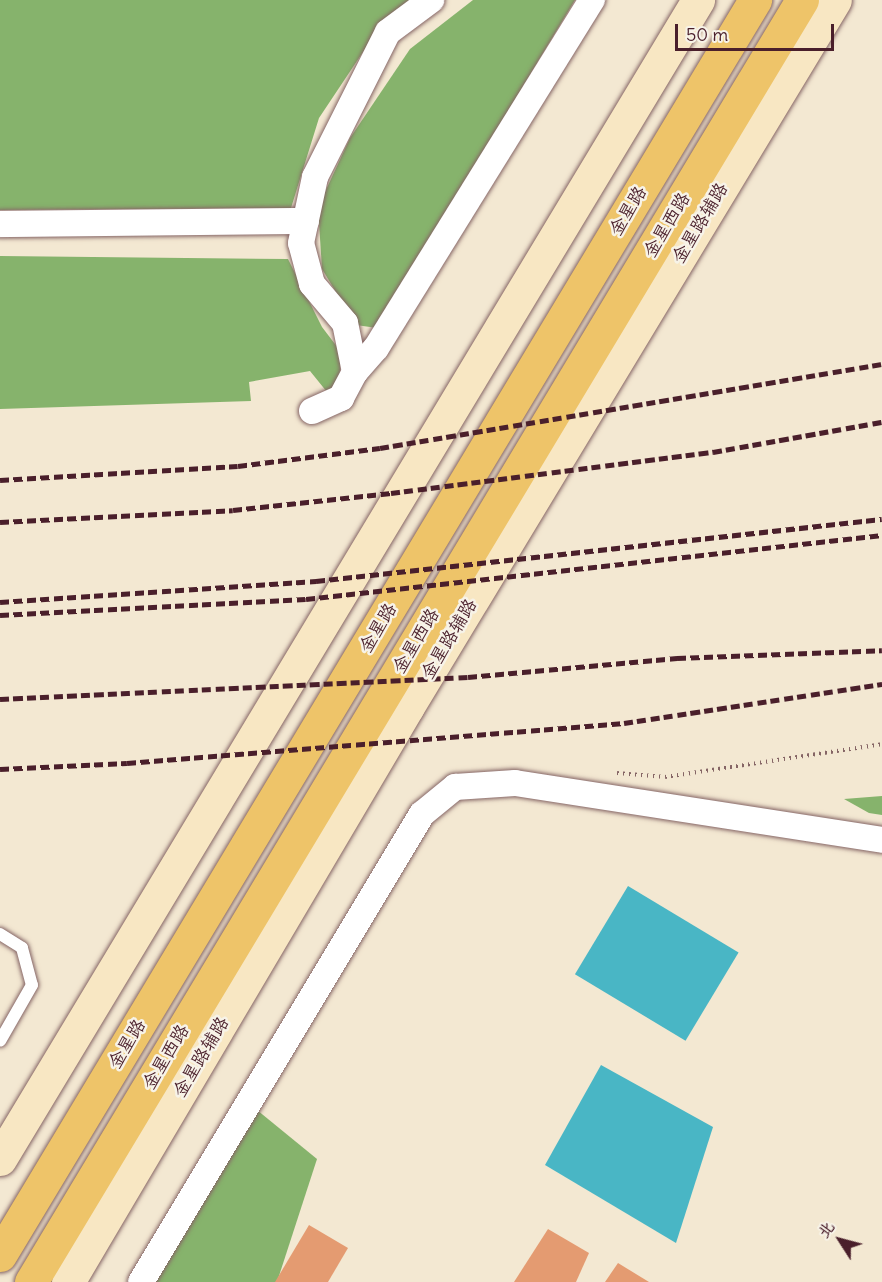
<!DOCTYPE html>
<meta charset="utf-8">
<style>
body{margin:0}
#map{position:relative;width:882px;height:1282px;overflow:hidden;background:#f3e8d2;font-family:Delius,"LXGW WenKai TC",sans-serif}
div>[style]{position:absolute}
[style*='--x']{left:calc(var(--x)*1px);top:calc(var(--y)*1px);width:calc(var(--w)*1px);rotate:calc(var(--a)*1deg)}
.forest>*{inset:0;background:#86b36c}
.water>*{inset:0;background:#49b6c5;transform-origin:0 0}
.building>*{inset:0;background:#e49b71}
.path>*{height:4px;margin-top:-2px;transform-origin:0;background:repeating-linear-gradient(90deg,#856565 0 1.5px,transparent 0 6px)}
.roads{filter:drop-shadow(0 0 2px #856565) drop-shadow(0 0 2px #856565)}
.lane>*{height:12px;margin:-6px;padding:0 6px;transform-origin:6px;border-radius:6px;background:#fff}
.street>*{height:26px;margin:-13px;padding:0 13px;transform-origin:13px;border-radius:13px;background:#fff}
.secondary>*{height:33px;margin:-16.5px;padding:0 16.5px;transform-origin:16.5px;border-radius:16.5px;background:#f8e7c3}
.primary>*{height:33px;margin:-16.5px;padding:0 16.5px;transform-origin:16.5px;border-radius:16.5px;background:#eec469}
.rail>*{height:4.5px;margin-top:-2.25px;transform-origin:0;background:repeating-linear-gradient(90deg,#4a1f2b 0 9px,transparent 0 13.5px)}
span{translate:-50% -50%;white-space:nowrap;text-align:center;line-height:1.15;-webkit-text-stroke:5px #f7f3e8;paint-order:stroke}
.street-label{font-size:18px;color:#4a1f2b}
.north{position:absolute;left:810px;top:1210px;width:60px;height:60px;-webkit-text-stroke:4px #f7f3e8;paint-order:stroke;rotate:306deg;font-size:16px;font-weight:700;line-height:24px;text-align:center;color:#4a1f2b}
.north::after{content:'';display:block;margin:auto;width:21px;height:27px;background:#4a1f2b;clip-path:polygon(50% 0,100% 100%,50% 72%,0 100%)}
.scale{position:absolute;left:675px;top:24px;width:159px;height:27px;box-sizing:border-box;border:3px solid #4a1f2b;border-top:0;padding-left:8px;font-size:18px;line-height:21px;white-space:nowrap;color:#4a1f2b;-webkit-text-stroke:4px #f7f3e8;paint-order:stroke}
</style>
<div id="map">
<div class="forest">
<i style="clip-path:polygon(0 0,418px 0,377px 31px,319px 118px,291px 208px,0 210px)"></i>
<i style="clip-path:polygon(473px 0,575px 0,377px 328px,356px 325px,322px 269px,318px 207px,350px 138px,410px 49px)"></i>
<i style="clip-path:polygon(0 256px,288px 259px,322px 327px,341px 352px,339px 386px,327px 392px,310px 371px,249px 382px,251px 401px,0 409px)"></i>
<i style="clip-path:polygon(882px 796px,882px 815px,869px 813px,844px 799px)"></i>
<i style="clip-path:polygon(257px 1110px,317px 1159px,277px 1282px,155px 1282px)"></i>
</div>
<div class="water">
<i style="left:628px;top:886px;width:129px;height:103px;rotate:31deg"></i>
<i style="clip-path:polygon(601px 1065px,713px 1127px,676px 1243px,545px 1165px)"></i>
</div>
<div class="building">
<i style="clip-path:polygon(309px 1225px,348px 1248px,328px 1282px,275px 1282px)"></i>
<i style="clip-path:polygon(548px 1229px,589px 1253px,576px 1282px,514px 1282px)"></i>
<i style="clip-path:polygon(618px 1263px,649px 1282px,605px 1282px)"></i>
</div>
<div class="path">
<i style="--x:617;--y:773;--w:48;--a:4.8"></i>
<i style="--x:665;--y:777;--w:219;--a:-8.6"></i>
</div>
<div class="roads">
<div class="lane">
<i style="--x:0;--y:934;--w:26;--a:32"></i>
<i style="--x:22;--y:948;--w:38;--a:75"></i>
<i style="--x:32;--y:985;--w:64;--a:119.7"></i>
</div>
<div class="street">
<i style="--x:0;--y:224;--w:306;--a:-0.6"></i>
<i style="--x:355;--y:372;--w:32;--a:-49"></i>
<i style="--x:376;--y:348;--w:410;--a:-58.2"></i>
<i style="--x:312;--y:411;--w:32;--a:-24"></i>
<i style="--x:341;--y:398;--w:30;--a:-62"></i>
<i style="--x:355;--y:372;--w:50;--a:-101.5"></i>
<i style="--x:345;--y:323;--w:51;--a:-130.2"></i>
<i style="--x:312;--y:284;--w:42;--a:-105"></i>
<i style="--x:301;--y:243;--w:67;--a:-78"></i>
<i style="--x:315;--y:177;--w:162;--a:-63.3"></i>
<i style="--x:388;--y:32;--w:54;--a:-36.7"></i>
<i style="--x:141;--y:1282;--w:546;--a:-59.02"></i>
<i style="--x:422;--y:814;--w:43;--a:-39.3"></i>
<i style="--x:455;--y:787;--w:60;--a:-3.8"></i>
<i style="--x:515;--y:783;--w:371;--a:8.8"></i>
</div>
<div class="secondary">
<i style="--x:0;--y:1159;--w:1353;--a:-58.94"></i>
<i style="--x:68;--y:1282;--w:667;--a:-59.43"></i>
<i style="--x:407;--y:708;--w:827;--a:-58.85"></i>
</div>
<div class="primary">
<i style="--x:0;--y:1255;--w:1465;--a:-58.97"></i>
<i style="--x:31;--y:1282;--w:1496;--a:-58.98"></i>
</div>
</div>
<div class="rail">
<i style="--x:0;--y:480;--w:238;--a:-3.4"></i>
<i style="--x:238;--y:466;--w:143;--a:-7.2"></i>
<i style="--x:380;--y:448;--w:509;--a:-9.5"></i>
<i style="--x:0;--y:522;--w:233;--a:-2.9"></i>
<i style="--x:233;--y:510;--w:159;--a:-6.1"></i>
<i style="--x:391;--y:493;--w:325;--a:-7.3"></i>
<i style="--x:713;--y:452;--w:172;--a:-10.1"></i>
<i style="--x:0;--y:602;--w:317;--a:-3.8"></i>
<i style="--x:316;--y:581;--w:569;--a:-6.25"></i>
<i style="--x:0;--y:615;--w:306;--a:-3"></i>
<i style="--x:306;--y:599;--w:580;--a:-6.34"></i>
<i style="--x:0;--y:699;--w:469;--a:-2.7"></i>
<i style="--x:468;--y:677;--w:210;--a:-5.2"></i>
<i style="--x:677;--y:658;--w:205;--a:-2.2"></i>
<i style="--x:0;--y:769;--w:127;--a:-2.7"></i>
<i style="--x:127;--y:763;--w:499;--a:-4.6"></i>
<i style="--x:624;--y:723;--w:261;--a:-8.6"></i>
</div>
<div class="street-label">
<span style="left:628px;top:211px;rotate:-59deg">金星路</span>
<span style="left:700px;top:223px;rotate:-59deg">金星路辅路</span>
<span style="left:667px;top:225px;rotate:-59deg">金星西路</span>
<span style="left:378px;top:628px;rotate:-59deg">金星路</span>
<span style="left:449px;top:639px;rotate:-59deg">金星路辅路</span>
<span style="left:416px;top:641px;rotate:-59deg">金星西路</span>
<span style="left:127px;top:1044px;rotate:-59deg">金星路</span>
<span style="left:166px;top:1057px;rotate:-59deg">金星西路</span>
<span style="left:201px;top:1057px;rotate:-59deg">金星路辅路</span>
</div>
<div class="north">北</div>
<div class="scale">50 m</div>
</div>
